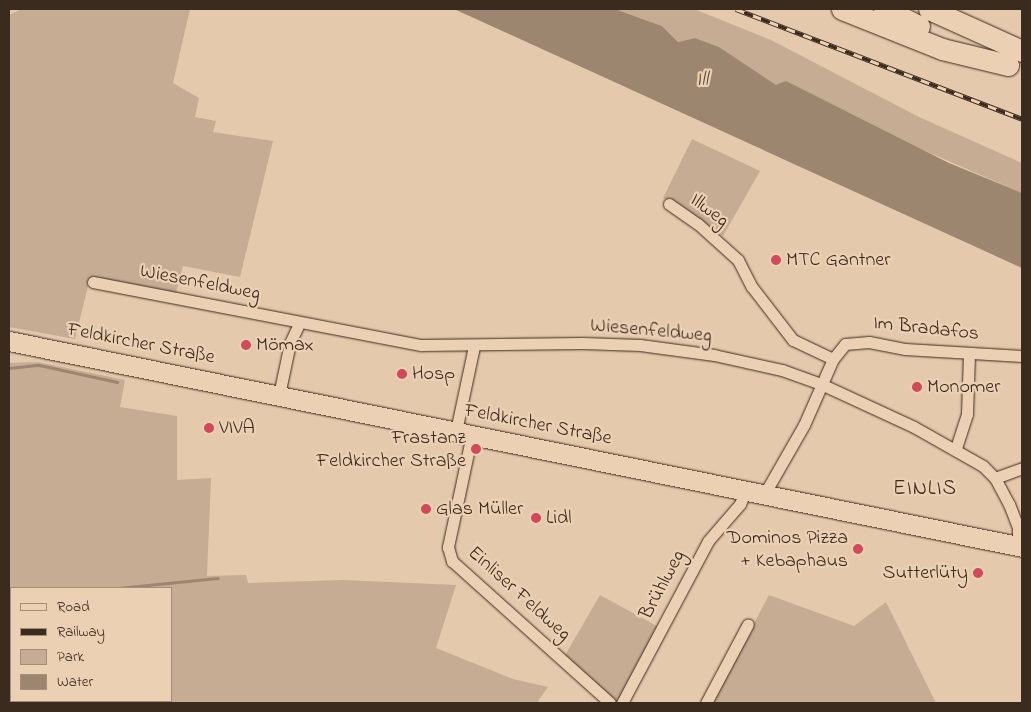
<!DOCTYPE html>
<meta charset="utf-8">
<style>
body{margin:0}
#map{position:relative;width:1031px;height:712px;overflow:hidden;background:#e5c9ad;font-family:"Indie Flower",sans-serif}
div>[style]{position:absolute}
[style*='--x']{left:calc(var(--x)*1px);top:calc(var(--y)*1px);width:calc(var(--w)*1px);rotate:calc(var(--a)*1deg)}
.green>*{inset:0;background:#c6ac93}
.water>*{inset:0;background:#9d8670}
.stream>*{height:3px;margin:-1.5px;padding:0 1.5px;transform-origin:1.5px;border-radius:1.5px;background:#9d8670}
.roads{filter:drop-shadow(0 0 1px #3b2a1e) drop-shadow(0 0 1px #3b2a1e)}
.minor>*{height:11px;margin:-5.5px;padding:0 5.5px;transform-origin:5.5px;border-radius:5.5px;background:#ecd0b3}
.primary>*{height:19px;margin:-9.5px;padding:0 9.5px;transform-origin:9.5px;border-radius:9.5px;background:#ecd0b3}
.motorway>*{height:21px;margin:-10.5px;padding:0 10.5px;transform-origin:10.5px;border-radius:10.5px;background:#ecd0b3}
.rail>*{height:5px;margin-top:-2.5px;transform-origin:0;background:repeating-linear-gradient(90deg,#ecd0b3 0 9px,#3b2a1e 0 18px);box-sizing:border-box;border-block:1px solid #3b2a1e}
.dots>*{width:14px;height:14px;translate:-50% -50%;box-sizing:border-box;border:2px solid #ecd0b3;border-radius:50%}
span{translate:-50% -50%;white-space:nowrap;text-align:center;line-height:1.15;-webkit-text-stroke:4.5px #ecd0b3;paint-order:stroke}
.street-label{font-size:20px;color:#3b2a1e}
.poi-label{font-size:20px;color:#3b2a1e}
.left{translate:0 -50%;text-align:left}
.right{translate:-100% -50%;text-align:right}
.water-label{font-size:21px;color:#544132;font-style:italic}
.neighbourhood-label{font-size:21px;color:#3b2a1e;letter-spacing:1px}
.frame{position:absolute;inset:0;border:10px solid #3b2a1e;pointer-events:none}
.legend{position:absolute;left:10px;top:587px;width:162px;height:115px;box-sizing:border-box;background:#ecd0b3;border:1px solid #a58e77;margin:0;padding:6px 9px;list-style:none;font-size:15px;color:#3b2a1e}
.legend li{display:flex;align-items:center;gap:10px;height:25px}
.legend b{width:25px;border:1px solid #a58e77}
</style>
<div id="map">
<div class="green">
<i style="clip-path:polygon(22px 9px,190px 9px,173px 83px,199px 98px,195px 117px,216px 121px,213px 132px,273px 141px,240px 277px,183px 266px,176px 293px,90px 278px,75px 339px,9px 327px,9px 15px)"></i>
<i style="clip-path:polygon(615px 9px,694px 9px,771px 40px,919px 117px,1022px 163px,1022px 193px,776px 86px,719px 47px,695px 38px,678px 42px,662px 26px)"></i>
<i style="clip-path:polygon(692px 139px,760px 171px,723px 236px,663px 198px)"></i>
<i style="clip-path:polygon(evenodd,38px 362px,125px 380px,120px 407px,177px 416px,177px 480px,211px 478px,207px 576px,246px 575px,248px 583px,343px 580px,456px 585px,436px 648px,513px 679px,548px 687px,538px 701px,540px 703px,9px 703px,9px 363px,38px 362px,11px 588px,171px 588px,171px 701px,11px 701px,11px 588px)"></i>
<i style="clip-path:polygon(600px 595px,664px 630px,628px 703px,603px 703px,560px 664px)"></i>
<i style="clip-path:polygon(769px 595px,854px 626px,886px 602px,936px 703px,712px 703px)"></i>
</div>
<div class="water">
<i style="clip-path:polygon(454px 9px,615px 9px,662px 26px,678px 42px,695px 38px,719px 47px,776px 85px,786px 81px,949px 163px,1022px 193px,1022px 268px)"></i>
</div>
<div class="stream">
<i style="--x:9;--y:368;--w:30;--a:-6"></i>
<i style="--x:39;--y:365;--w:80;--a:12.3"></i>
<i style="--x:118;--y:588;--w:100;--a:-5.7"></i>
<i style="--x:9;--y:592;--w:2;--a:-27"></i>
</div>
<div class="roads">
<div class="minor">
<i style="--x:669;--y:204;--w:35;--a:35"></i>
<i style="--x:698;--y:224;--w:54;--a:42"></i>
<i style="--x:738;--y:260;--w:30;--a:63"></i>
<i style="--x:752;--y:287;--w:67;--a:52.3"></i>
<i style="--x:793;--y:340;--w:44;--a:25.4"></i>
<i style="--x:93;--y:282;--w:334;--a:10.9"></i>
<i style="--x:421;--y:345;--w:161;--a:-0.7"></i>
<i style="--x:582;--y:343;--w:58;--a:2"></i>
<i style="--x:640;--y:345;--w:75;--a:7.7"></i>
<i style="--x:714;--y:355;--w:70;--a:12.4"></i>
<i style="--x:782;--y:370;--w:41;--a:19.7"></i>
<i style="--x:821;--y:384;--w:102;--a:24.8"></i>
<i style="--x:914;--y:427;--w:79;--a:29.5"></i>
<i style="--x:983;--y:466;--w:17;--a:45"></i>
<i style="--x:995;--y:478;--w:30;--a:62"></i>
<i style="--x:1009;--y:504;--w:25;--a:69"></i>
<i style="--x:1018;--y:527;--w:19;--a:90"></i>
<i style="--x:279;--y:395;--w:53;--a:-78.1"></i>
<i style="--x:290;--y:343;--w:21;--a:-65"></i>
<i style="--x:456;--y:431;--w:87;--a:-78"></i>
<i style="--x:472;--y:434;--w:116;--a:102"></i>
<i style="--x:448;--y:547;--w:15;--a:74"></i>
<i style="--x:452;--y:561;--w:212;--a:41.9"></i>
<i style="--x:956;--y:448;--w:36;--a:-72"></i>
<i style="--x:967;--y:414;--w:60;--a:-88.1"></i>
<i style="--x:995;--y:478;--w:29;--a:-20"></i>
<i style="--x:765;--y:493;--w:78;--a:-60.2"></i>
<i style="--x:804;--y:425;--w:72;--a:-66.3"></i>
<i style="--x:833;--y:359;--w:19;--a:-51"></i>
<i style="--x:845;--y:344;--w:24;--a:-5"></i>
<i style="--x:869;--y:342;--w:37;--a:11"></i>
<i style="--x:905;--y:349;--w:117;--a:3.4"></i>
<i style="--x:622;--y:703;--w:183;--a:-62"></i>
<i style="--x:708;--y:541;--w:49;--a:-49.1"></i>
<i style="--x:740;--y:504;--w:15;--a:-67"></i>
<i style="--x:706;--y:703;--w:89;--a:-62"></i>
</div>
<div class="primary">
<i style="--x:9;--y:341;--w:1034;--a:11.49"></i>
</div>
<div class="motorway">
<i style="--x:842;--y:9;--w:108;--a:21.8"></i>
<i style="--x:942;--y:49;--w:68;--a:13.6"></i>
<i style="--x:884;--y:9;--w:39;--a:26"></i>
<i style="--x:929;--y:9;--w:102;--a:24.3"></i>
</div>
</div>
<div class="rail">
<i style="--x:736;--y:9;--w:306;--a:21"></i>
</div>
<div class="dots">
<i style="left:776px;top:260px;background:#d1495b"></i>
<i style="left:246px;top:345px;background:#d1495b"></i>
<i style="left:402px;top:374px;background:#d1495b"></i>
<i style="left:917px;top:387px;background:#d1495b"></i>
<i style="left:209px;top:428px;background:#d1495b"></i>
<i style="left:476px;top:449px;background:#d1495b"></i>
<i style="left:426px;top:509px;background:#d1495b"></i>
<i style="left:536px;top:518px;background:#d1495b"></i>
<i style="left:858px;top:549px;background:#d1495b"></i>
<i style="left:978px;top:573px;background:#d1495b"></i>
</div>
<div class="street-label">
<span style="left:709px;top:211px;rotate:37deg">Illweg</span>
<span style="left:200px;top:283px;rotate:11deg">Wiesenfeldweg</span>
<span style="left:926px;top:329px;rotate:6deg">Im Bradafos</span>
<span style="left:651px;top:331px;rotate:5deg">Wiesenfeldweg</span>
<span style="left:141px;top:344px;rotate:11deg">Feldkircher Straße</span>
<span style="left:538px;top:425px;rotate:11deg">Feldkircher Straße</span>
<span style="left:663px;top:585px;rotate:-62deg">Brühlweg</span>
<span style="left:519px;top:594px;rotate:42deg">Einliser Feldweg</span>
</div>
<div class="poi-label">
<span class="left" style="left:786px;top:260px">MTC Gantner</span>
<span class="left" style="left:256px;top:345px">Mömax</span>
<span class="left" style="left:412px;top:374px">Hosp</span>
<span class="left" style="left:927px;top:387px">Monomer</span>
<span class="left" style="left:219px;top:428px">VIVA</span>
<span class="right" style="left:466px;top:450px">Frastanz<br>Feldkircher Straße</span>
<span class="left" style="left:436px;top:509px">Glas Müller</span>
<span class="left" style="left:546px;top:518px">Lidl</span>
<span class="right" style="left:848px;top:550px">Dominos Pizza<br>+ Kebaphaus</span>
<span class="right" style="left:968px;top:573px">Sutterlüty</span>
</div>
<div class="water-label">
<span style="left:702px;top:80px">Ill</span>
</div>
<div class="neighbourhood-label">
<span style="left:925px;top:489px">EINLIS</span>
</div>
<div class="frame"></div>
<ul class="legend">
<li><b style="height:6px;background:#ecd0b3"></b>Road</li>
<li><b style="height:6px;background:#3b2a1e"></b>Railway</li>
<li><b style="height:14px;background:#c6ac93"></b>Park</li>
<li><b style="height:14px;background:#9d8670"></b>Water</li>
</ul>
</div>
